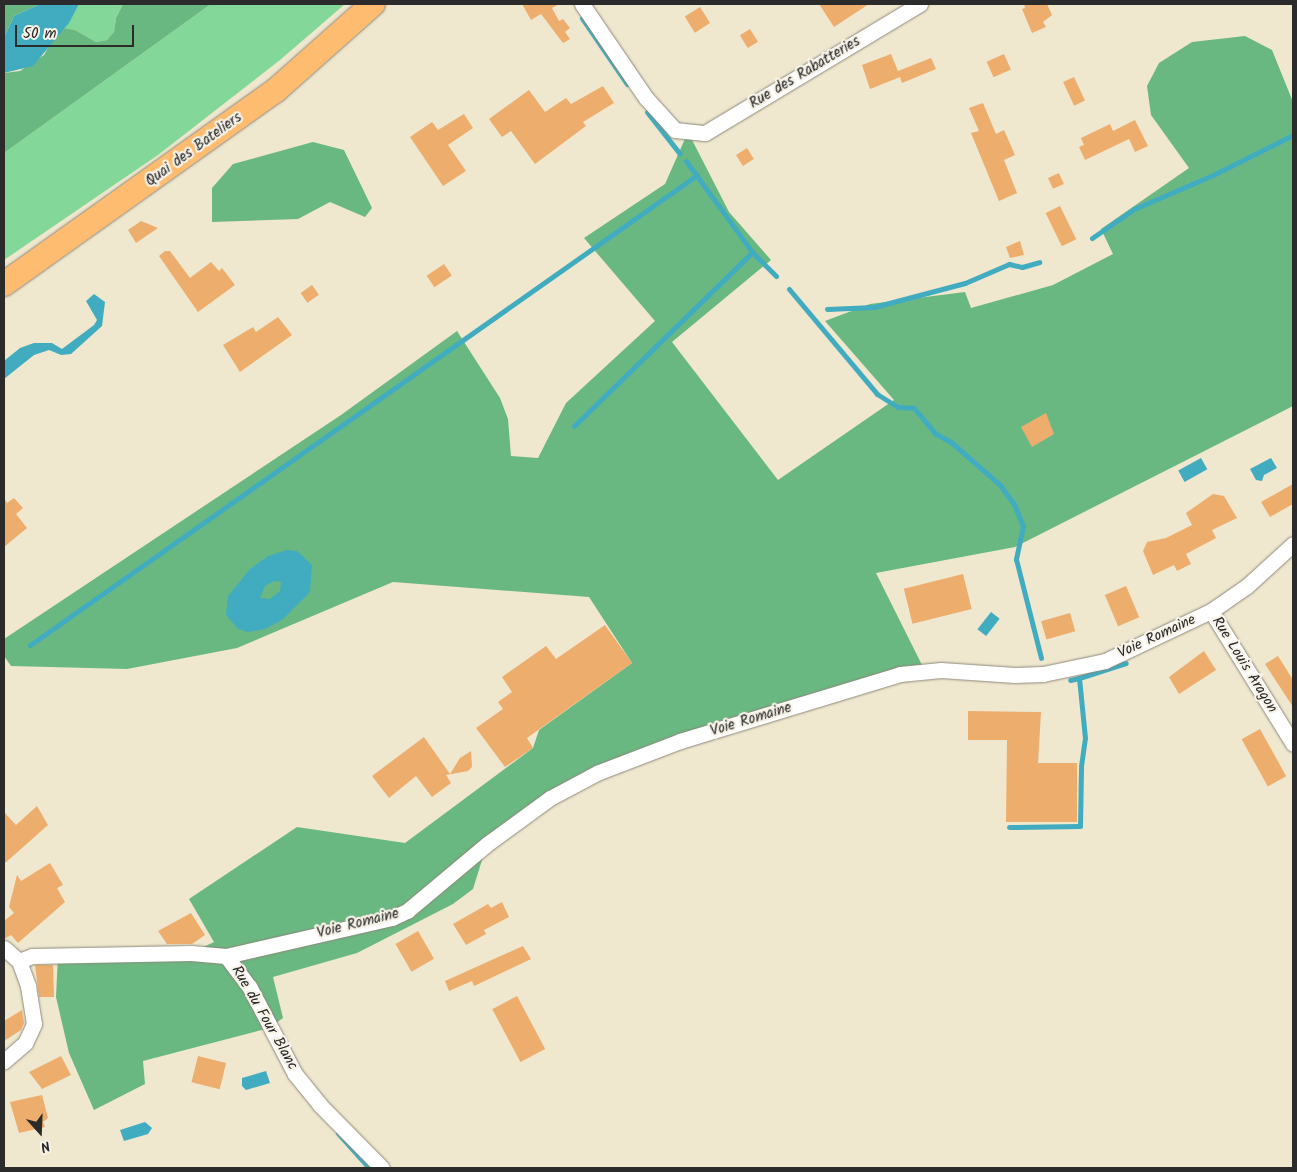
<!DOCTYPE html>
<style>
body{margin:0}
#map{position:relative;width:1297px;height:1172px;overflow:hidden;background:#efe7ce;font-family:Kalam,sans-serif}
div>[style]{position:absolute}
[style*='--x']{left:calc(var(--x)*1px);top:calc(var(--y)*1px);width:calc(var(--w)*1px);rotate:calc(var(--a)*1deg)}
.green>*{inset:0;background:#83d799}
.forest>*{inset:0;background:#6ab881}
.water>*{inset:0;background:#41acc0;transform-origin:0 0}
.stream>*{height:5px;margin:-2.5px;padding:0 2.5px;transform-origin:2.5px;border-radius:2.5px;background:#41acc0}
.building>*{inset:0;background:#edae6d;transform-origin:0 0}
.roads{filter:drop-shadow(0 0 1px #8d897c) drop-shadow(0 0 1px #8d897c)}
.street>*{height:15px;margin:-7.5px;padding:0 7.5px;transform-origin:7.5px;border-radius:7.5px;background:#fff}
.primary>*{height:24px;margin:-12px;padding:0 12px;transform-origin:12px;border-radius:12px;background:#febc70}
span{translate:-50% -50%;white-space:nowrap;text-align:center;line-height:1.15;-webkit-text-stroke:4.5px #f7f3e8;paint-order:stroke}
.street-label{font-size:15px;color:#2b2b2b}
.frame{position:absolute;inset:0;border:5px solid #2b2b2b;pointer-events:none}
.north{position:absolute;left:15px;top:1107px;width:50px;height:50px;-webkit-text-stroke:4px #f7f3e8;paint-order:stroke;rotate:160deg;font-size:14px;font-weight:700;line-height:20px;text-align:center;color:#2b2b2b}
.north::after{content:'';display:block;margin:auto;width:18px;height:22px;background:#2b2b2b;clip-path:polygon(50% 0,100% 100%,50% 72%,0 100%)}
.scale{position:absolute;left:15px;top:25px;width:119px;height:22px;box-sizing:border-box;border:2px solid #2b2b2b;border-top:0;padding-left:6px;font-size:15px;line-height:18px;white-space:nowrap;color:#2b2b2b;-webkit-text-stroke:4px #f7f3e8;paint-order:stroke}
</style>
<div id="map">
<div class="green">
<i style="clip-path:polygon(79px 4px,123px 4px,116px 18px,114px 32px,107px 40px,96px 42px,75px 30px,65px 28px)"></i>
<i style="clip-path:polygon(211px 4px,345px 4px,280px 60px,158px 155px,4px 260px,4px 153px)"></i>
</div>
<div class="forest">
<i style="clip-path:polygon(4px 4px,40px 4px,14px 16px,4px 37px)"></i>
<i style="clip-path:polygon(123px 4px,211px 4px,4px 153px,4px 73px,20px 71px,44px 55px,54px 37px,65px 28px,75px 30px,96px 42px,107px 40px,114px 32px,116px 18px)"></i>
<i style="clip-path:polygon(1245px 36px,1272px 50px,1293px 102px,1293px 406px,1015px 547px,876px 573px,925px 671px,599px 772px,487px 844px,473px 889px,453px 904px,357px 953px,273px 977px,283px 1018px,269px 1028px,143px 1061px,145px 1084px,94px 1110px,69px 1053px,56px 997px,58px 955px,191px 953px,214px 942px,189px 899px,297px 827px,405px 843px,533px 748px,539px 730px,632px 663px,589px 597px,393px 582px,237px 648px,127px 669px,11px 666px,4px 656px,4px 639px,341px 415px,457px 331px,500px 398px,508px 419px,511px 456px,538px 458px,566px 403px,655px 321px,584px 238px,665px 184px,688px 132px,729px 212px,771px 260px,672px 342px,778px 480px,894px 400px,825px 321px,870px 304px,965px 292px,971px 308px,1053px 285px,1113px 254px,1101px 229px,1189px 168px,1151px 115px,1147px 86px,1159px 63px,1192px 42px)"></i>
<i style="clip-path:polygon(313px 142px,344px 150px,372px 208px,365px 217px,330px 202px,298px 219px,212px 222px,212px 188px,233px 164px)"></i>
</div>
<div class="water">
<i style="clip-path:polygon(40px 4px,79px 4px,69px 23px,33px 66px,4px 73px,4px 37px,14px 16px)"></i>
<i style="clip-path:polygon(94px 294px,105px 302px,102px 326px,71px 354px,61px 355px,49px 350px,34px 355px,4px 379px,4px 361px,20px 348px,34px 343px,52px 343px,62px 349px,94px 325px,97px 320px,86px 301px)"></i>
<i style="left:1201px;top:458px;width:13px;height:26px;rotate:61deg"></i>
<i style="clip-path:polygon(1271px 458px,1277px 468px,1264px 475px,1262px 481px,1256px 480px,1250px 469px)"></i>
<i style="clip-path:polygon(evenodd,287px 550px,297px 551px,312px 565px,310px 592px,282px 620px,265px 629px,248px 632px,238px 629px,226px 615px,228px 596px,250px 569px,268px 556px,287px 550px,274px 581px,281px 582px,280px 591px,270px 599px,260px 598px,265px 586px,274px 581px)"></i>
<i style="left:991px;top:612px;width:11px;height:22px;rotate:38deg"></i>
<i style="clip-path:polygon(266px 1071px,270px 1083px,246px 1090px,242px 1086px,242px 1078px)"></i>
<i style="clip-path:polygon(145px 1122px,152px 1128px,148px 1134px,124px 1141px,120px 1130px)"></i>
</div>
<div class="stream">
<i style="--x:582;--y:18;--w:80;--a:55.7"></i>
<i style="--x:647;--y:112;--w:53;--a:51.8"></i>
<i style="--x:686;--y:161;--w:112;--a:54"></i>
<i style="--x:1092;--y:238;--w:51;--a:-34.6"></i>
<i style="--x:1134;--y:209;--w:86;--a:-23.3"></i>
<i style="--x:1213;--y:175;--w:89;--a:-26.6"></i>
<i style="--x:789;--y:289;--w:137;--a:50"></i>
<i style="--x:877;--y:394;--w:25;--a:32"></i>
<i style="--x:898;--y:407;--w:16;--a:4"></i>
<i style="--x:914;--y:408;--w:34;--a:50"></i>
<i style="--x:936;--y:434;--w:17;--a:28"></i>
<i style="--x:951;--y:442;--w:65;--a:41.3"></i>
<i style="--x:1000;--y:485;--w:24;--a:54"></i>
<i style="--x:1014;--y:504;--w:24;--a:68"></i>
<i style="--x:1023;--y:526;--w:34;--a:102"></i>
<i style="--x:1016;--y:559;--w:102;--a:75.8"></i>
<i style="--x:827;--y:309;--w:47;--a:-2.4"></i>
<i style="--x:874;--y:307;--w:94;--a:-14.8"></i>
<i style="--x:965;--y:283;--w:48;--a:-23.4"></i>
<i style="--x:1009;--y:264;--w:13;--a:13"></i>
<i style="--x:1022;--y:267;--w:18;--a:-16"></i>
<i style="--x:574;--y:426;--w:249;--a:-44.3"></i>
<i style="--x:752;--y:252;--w:34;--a:45"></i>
<i style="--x:30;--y:645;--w:816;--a:-35.17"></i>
<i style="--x:1079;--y:678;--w:49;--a:-17.7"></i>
<i style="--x:1009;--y:827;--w:71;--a:-0.8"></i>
<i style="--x:1080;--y:826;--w:60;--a:-89"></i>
<i style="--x:1081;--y:766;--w:28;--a:-82"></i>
<i style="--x:1085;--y:738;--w:60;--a:-95.7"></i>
<i style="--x:1079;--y:678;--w:9;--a:167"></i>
<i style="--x:338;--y:1133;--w:47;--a:48.5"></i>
</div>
<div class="building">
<i style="clip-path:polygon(522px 4px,559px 4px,552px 8px,559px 21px,563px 19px,570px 28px,565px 32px,570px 39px,563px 43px,541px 14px,531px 20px)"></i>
<i style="clip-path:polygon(819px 4px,869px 4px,834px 27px)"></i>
<i style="clip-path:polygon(1024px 4px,1047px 4px,1052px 15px,1043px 22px,1046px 27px,1032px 33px,1022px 9px,1025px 8px)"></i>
<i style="left:700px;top:7px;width:19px;height:18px;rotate:58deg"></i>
<i style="left:750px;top:29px;width:15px;height:12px;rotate:58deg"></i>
<i style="clip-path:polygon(891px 54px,898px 71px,931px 58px,936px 69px,902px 83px,900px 77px,870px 89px,862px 65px)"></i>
<i style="left:1004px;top:54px;width:17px;height:19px;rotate:66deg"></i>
<i style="left:1074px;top:77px;width:26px;height:12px;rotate:65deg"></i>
<i style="clip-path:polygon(603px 86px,614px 103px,583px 122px,586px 126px,535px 164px,511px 131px,502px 137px,489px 119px,529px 90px,545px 112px,566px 98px,571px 104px)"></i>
<i style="clip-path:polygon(983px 103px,996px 134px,1004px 130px,1015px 155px,1004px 160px,1017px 193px,999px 201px,971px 133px,979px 131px,969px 108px)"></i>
<i style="clip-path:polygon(464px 114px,473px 128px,448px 145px,466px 171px,443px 186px,410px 137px,432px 122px,438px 130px)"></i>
<i style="clip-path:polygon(1135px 120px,1148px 146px,1135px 152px,1129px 139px,1085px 160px,1079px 147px,1084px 145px,1081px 138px,1110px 124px,1113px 131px)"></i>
<i style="left:747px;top:148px;width:13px;height:13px;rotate:58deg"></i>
<i style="left:1059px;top:173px;width:12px;height:12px;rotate:66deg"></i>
<i style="left:1060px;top:206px;width:37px;height:16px;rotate:64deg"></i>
<i style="clip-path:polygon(141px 221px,158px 228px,136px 243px,128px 230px)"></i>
<i style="clip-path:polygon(1020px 241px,1024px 255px,1010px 258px,1006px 247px)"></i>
<i style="clip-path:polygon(165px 251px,170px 251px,190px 278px,211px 262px,219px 271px,222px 268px,235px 285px,198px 312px,159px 256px)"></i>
<i style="left:444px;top:264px;width:14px;height:21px;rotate:56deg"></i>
<i style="left:312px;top:285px;width:12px;height:14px;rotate:55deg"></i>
<i style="clip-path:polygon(278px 317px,292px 335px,240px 372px,223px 345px,253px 327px,256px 332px)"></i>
<i style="clip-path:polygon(1046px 413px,1054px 434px,1032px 447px,1021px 427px)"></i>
<i style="clip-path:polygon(1293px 484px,1293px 504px,1270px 517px,1261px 502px)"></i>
<i style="clip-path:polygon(1213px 494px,1224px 496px,1237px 518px,1212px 530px,1216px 538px,1186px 554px,1191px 564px,1177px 571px,1174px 565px,1153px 575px,1143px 551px,1147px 542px,1166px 538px,1192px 525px,1186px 513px)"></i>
<i style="clip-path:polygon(4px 498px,7px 503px,14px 498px,23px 508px,16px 514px,27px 528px,4px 547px)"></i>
<i style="left:963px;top:574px;width:36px;height:61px;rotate:76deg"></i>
<i style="left:1126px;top:586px;width:34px;height:23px;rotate:67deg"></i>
<i style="left:1070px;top:613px;width:19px;height:30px;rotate:74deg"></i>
<i style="clip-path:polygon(605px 625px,632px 663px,527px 738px,533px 748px,505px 767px,476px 728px,503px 709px,498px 702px,512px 692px,502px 677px,546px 646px,556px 659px)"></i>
<i style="clip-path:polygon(1204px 651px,1216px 670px,1179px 694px,1169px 677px)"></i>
<i style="clip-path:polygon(1278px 656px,1293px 680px,1293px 707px,1265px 664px)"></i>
<i style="clip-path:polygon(968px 711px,1041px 712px,1038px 763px,1077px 763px,1077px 822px,1006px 822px,1007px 740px,968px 740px)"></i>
<i style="left:1260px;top:729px;width:54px;height:21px;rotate:61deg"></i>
<i style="clip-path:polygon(424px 737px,450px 774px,460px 758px,471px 751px,472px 767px,468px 771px,446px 775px,451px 783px,432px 797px,416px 776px,389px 798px,372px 776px)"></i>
<i style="clip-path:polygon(37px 806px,48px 825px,4px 864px,4px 812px,16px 825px)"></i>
<i style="clip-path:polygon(50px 863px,63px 885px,57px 888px,65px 902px,18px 943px,11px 935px,4px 939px,4px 921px,14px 913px,9px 907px,17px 875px,21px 881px)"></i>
<i style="clip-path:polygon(502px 902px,509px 917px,484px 930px,486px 934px,466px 945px,453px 924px,488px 904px,491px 908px)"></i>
<i style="clip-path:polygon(191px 913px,205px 935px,192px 944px,167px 944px,158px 931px)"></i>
<i style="left:418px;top:931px;width:32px;height:26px;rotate:60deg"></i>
<i style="clip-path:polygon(523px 946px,531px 959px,474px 986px,472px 981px,449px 991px,445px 981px)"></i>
<i style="clip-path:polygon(35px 965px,53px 965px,54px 997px,39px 997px)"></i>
<i style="left:517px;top:996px;width:60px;height:28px;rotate:62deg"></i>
<i style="clip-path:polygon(22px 1010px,24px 1023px,21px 1030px,4px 1041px,4px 1021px)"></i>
<i style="clip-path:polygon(61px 1056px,71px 1075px,42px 1089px,29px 1072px)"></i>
<i style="left:198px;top:1056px;width:29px;height:27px;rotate:14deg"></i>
<i style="clip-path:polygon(42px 1095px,48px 1118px,43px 1122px,45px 1127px,19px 1133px,10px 1102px)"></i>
</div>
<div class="roads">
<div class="street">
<i style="--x:582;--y:4;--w:114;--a:55.8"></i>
<i style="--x:646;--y:98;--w:43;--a:47.8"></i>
<i style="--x:675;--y:130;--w:30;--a:6"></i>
<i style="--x:705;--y:133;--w:251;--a:-31"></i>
<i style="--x:1211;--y:611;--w:156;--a:58.3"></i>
<i style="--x:4;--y:948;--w:20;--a:41"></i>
<i style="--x:19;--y:961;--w:27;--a:70"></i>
<i style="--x:28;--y:986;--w:38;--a:81"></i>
<i style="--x:34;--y:1024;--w:21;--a:115"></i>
<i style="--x:25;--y:1043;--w:28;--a:139"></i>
<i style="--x:226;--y:956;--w:170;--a:-12.9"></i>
<i style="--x:392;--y:918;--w:17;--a:-25"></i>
<i style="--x:407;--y:911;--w:104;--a:-39.9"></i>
<i style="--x:487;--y:844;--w:78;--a:-36.1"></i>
<i style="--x:550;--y:798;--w:55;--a:-28"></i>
<i style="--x:599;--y:772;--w:87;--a:-20.9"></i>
<i style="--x:680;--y:741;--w:230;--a:-16.9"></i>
<i style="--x:900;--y:674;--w:41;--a:-5.6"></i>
<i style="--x:941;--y:670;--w:74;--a:3.9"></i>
<i style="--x:1015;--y:675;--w:28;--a:-2"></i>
<i style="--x:1043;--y:674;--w:63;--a:-11.8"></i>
<i style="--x:1105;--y:661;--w:117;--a:-25.3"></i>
<i style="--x:1211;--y:611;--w:44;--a:-34.8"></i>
<i style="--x:1247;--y:586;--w:62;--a:-42.4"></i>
<i style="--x:19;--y:961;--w:14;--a:-21"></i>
<i style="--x:32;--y:956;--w:159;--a:-1.1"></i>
<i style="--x:191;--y:953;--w:35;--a:5"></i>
<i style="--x:226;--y:956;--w:38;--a:53"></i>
<i style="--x:249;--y:986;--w:99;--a:62.4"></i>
<i style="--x:295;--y:1074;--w:40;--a:51"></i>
<i style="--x:320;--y:1105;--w:88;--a:45.5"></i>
</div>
<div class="primary">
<i style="--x:4;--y:284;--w:333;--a:-35.5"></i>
<i style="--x:275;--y:91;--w:131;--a:-41.6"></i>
</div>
</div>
<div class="street-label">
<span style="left:805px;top:73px;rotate:-31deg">Rue des Rabatteries</span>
<span style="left:194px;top:150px;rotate:-36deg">Quai des Bateliers</span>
<span style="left:1157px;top:637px;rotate:-25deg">Voie Romaine</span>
<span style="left:1244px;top:665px;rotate:58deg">Rue Louis Aragon</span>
<span style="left:751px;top:720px;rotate:-17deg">Voie Romaine</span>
<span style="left:358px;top:924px;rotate:-14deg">Voie Romaine</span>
<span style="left:264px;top:1018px;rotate:60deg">Rue du Four Blanc</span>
</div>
<div class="frame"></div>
<div class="north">N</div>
<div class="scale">50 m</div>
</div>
